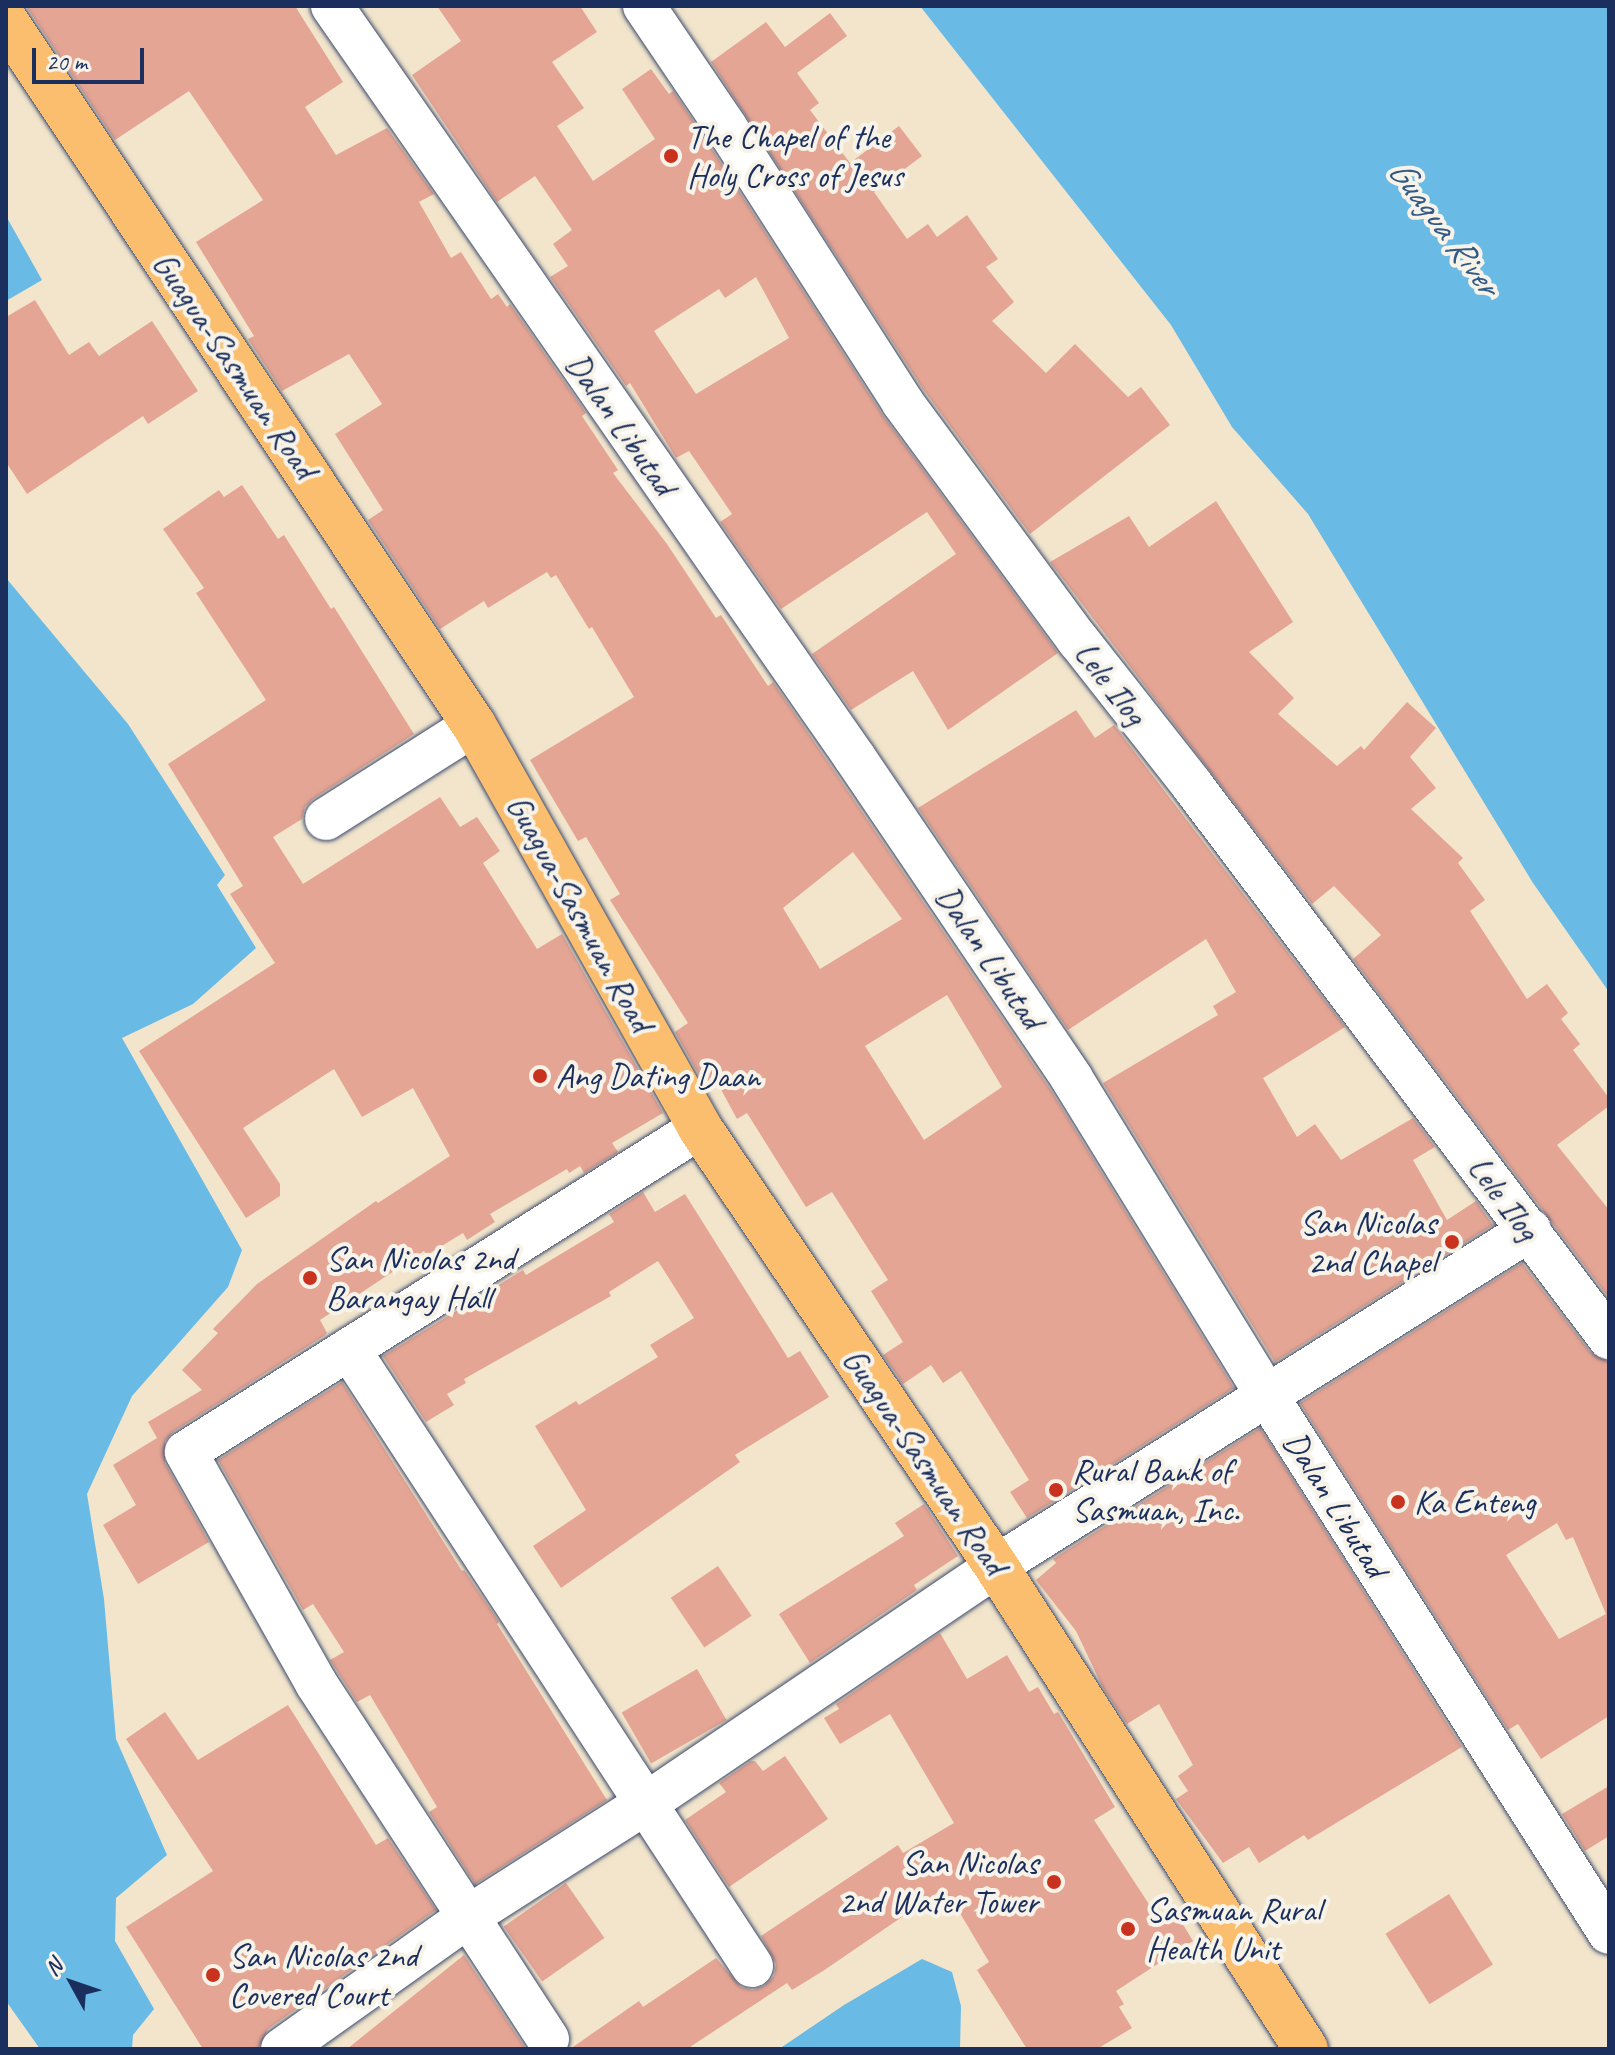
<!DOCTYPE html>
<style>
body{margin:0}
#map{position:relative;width:1615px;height:2055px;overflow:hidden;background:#f2e5cc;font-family:Caveat,sans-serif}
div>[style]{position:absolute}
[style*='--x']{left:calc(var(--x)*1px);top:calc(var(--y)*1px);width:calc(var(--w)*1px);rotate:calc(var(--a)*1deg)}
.water>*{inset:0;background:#69bae4}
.building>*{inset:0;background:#e5a594;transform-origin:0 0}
.roads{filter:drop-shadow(0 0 2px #3b4a6e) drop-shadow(0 0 2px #3b4a6e)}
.minor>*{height:42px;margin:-21px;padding:0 21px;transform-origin:21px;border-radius:21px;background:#fff}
.major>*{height:44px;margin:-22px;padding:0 22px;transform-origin:22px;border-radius:22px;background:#fbbd6e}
.dots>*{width:22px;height:22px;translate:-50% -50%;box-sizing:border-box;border:4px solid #f7f3e8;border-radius:50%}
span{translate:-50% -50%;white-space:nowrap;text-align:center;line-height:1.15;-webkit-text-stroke:8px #f7f3e8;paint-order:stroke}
.poi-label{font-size:34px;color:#1b2f5e}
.left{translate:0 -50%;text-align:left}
.right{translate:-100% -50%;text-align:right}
.street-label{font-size:34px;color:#1b2f5e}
.water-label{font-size:36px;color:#325986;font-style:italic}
.frame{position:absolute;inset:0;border:8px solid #1b2f5e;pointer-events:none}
.north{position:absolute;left:32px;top:1943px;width:80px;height:80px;-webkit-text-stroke:6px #f7f3e8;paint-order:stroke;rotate:310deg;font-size:22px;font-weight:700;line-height:32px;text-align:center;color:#1b2f5e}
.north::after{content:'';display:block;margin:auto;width:28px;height:36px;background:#1b2f5e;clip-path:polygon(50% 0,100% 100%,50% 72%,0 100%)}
.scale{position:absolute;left:32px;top:48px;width:112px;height:36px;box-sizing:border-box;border:4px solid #1b2f5e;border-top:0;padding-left:10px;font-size:24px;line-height:28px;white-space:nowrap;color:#1b2f5e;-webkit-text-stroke:6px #f7f3e8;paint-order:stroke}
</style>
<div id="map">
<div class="water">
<i style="clip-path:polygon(920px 6px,1609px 6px,1609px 992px,1533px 883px,1308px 514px,1232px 427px,1171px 325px)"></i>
<i style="clip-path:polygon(6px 216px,42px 280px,6px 301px)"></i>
<i style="clip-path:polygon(6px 578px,128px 724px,225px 875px,217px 885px,256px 948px,193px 1004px,122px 1038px,242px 1250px,228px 1287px,132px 1396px,87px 1494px,104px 1599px,116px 1739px,167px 1855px,116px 1898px,115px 1941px,154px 2009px,133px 2035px,132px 2049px,40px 2049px,6px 2001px)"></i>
<i style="clip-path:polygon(922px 1959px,952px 1972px,961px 2006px,960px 2049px,779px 2049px,844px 2005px)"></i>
</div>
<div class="building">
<i style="clip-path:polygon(evenodd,26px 6px,295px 6px,343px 82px,305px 107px,336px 155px,387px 128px,434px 194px,419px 202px,451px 258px,461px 252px,491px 299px,498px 294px,507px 307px,510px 304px,586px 413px,582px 416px,618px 470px,613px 473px,667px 544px,716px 618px,721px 615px,768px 686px,773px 682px,835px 772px,1052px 1092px,1234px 1388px,1027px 1518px,1010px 1492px,1029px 1480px,961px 1371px,943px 1383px,931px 1365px,903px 1384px,883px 1355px,903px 1342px,871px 1291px,888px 1280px,832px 1192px,806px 1207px,747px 1113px,737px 1119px,717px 1082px,707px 1089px,675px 1032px,688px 1023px,610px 900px,620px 894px,586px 837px,578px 841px,530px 760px,634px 697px,592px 627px,589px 629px,556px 575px,551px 578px,547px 572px,488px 608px,484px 601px,440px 629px,368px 520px,383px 510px,335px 434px,382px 404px,349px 354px,282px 391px,248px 339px,254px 336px,196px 242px,263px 200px,189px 91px,115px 140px,26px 6px,853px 852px,902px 919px,820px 969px,783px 908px,853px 852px,26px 6px,947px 995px,1002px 1087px,924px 1140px,865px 1046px,947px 995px)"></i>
<i style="clip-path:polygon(evenodd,437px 6px,580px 6px,597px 32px,552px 62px,584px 108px,557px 126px,593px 181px,655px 139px,622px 89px,651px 69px,669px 94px,673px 91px,706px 140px,884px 417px,1058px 653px,948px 730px,913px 671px,851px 710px,812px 654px,956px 554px,927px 512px,781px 609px,720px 522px,732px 514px,689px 451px,676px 458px,630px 383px,626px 386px,550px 277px,568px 266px,553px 244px,572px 230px,535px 176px,497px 202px,412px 75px,461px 41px,437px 6px,756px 277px,789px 338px,696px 394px,654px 331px,719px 289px,725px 298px,756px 277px)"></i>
<i style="clip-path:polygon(830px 13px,847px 36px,797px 73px,819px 103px,810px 110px,850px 163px,899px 126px,922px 156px,874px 192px,907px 239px,928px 224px,937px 237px,967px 215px,998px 259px,986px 267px,1014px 302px,992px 321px,1046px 373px,1075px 344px,1128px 397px,1141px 387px,1170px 425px,1030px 534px,923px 389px,711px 62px,766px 22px,785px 47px)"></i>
<i style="clip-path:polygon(35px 300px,69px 355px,89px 342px,99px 356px,152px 321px,198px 391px,148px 424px,143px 416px,27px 494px,6px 462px,6px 317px)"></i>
<i style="clip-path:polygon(242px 485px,278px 539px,284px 535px,331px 609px,334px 607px,414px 734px,313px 799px,305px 807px,302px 819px,273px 837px,303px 884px,440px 797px,460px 827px,477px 817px,500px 851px,483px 863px,537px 949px,562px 934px,663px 1113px,612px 1143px,618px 1152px,584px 1173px,580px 1166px,569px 1173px,567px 1169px,490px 1214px,495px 1222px,467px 1240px,463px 1233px,427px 1255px,424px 1251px,320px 1320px,327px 1333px,324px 1336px,173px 1432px,165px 1441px,165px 1463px,209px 1542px,138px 1584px,103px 1525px,136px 1505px,113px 1465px,157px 1438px,148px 1422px,202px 1390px,182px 1370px,218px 1333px,213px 1329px,257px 1284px,376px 1201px,378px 1203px,450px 1156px,413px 1088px,362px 1117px,334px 1069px,243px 1128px,280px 1184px,280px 1196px,246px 1218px,139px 1051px,275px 963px,230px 894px,243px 886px,168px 764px,266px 700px,196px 593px,204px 588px,163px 529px,219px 490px,224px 497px)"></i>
<i style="clip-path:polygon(1216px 501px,1293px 622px,1249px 652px,1294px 698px,1278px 714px,1337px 766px,1361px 746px,1364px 750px,1407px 702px,1436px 728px,1410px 757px,1436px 788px,1411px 809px,1463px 858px,1458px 863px,1485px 900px,1470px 911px,1527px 999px,1547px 984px,1568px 1013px,1561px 1019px,1580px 1044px,1573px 1050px,1609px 1098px,1609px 1106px,1557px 1145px,1609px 1210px,1609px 1298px,1353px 959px,1381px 935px,1334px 886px,1312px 904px,1050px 562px,1129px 516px,1149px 547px)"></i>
<i style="clip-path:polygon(1076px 710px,1095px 738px,1114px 725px,1345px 1027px,1263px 1078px,1297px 1137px,1315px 1124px,1341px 1160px,1413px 1118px,1435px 1147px,1413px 1160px,1447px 1220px,1476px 1201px,1493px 1225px,1275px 1362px,1103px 1083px,1218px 1015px,1213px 1006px,1236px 992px,1206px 939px,1068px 1030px,918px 808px)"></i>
<i style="clip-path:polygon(643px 1192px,655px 1212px,685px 1194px,788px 1358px,800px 1351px,829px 1397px,735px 1455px,740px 1462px,561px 1588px,533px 1546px,586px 1510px,535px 1426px,576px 1401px,579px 1405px,658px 1357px,650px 1345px,694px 1318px,658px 1261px,609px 1292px,611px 1296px,464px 1379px,466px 1383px,447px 1394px,454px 1405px,426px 1422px,383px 1356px,523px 1270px,526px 1275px,614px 1222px,609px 1214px)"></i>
<i style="clip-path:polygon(evenodd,1522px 1263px,1590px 1352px,1609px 1362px,1609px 1716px,1541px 1759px,1518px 1724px,1508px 1730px,1300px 1403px,1522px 1263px,1557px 1523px,1566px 1540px,1573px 1537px,1606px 1614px,1559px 1639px,1506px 1555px,1557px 1523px)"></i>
<i style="clip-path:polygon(342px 1382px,462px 1571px,464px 1570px,499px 1622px,497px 1624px,607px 1800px,475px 1884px,429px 1812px,437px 1807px,370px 1695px,357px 1702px,337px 1671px,330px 1660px,344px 1652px,313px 1604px,303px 1610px,218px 1460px)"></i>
<i style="clip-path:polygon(1260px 1428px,1462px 1747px,1308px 1840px,1304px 1835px,1259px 1863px,1249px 1847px,1223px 1863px,1176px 1799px,1188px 1791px,1178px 1776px,1193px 1765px,1159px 1704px,1127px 1724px,1102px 1686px,1076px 1631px,1036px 1580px,1056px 1563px,1053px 1559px)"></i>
<i style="clip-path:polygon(924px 1504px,958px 1556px,914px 1585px,917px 1590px,810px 1663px,779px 1614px,904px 1536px,895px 1523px)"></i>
<i style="left:718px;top:1566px;width:60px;height:57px;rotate:56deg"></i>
<i style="clip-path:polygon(940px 1633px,967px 1679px,1007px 1655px,1029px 1692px,1038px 1687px,1054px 1714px,1058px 1712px,1115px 1807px,1094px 1820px,1158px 1918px,1173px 1908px,1193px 1941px,1116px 1991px,1124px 2004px,1119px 2007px,1132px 2028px,1097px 2049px,1027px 2049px,977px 1970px,989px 1962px,954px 1903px,946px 1908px,937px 1893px,823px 1971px,792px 1990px,787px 1983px,687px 2049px,570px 2049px,639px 2001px,643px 2007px,716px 1958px,741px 1987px,753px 1990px,764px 1986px,774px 1976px,776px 1964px,761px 1936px,898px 1845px,903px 1853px,954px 1823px,890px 1714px,840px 1744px,824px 1718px,839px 1709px,836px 1704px)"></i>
<i style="left:697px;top:1669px;width:59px;height:87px;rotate:60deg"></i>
<i style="clip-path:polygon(288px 1705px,376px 1845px,388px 1838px,436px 1910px,268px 2029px,258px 2049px,203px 2049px,126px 1927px,213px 1871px,126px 1739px,165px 1712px,198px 1760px)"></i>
<i style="clip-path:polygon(785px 1756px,828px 1819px,729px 1887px,685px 1820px,726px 1792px,719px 1783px,751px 1761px,755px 1761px,763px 1771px)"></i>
<i style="clip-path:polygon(1609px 1786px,1609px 1836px,1585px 1851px,1562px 1814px)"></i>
<i style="left:566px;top:1883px;width:67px;height:76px;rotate:55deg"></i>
<i style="left:1449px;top:1894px;width:83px;height:75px;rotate:58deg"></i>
<i style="clip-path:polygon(464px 1955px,526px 2049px,347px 2049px)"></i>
</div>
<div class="roads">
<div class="minor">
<i style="--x:332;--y:6;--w:916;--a:55.18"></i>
<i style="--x:855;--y:758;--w:387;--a:55.9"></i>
<i style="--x:1072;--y:1079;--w:374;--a:58.4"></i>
<i style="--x:1268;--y:1397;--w:635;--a:57.54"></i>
<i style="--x:644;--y:6;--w:146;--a:55.9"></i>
<i style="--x:726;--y:127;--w:328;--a:57.3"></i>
<i style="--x:903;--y:403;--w:295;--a:53.6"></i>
<i style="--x:1078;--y:640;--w:184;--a:51.8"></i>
<i style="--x:1192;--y:785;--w:693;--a:52.98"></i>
<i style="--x:326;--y:819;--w:175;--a:-32.4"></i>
<i style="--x:349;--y:1349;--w:737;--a:56.85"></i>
<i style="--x:548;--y:2039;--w:425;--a:-123.1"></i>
<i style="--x:316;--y:1683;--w:265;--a:-119.4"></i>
<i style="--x:186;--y:1452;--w:608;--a:-32.23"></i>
<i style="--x:282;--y:2049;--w:229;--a:-35.4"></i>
<i style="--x:469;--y:1916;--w:209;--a:-32.5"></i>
<i style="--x:645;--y:1804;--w:424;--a:-34.1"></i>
<i style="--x:996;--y:1566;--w:631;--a:-32.18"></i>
</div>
<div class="major">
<i style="--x:6;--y:21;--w:845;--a:56.39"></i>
<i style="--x:474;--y:725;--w:462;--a:60.7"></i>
<i style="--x:700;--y:1128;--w:529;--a:55.95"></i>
<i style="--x:996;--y:1566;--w:574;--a:57.31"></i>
</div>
</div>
<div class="dots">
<i style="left:671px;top:156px;background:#c8321e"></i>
<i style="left:540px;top:1076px;background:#c8321e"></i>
<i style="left:1452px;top:1242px;background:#c8321e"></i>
<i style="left:310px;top:1278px;background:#c8321e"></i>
<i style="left:1056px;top:1490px;background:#c8321e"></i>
<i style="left:1398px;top:1502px;background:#c8321e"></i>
<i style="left:1054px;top:1882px;background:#c8321e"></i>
<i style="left:1128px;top:1929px;background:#c8321e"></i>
<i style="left:213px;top:1975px;background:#c8321e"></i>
</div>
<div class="poi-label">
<span class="left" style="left:687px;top:156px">The Chapel of the<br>Holy Cross of Jesus</span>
<span class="left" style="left:556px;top:1076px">Ang Dating Daan</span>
<span class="right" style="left:1436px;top:1242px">San Nicolas<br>2nd Chapel</span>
<span class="left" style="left:326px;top:1278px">San Nicolas 2nd<br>Barangay Hall</span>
<span class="left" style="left:1072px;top:1490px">Rural Bank of<br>Sasmuan, Inc.</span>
<span class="left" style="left:1414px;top:1502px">Ka Enteng</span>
<span class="right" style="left:1038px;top:1882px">San Nicolas<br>2nd Water Tower</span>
<span class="left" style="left:1146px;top:1929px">Sasmuan Rural<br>Health Unit</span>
<span class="left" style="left:229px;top:1975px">San Nicolas 2nd<br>Covered Court</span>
</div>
<div class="street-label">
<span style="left:235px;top:365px;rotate:56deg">Guagua-Sasmuan Road</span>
<span style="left:621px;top:424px;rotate:55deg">Dalan Libutad</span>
<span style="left:1111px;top:683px;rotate:52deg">Lele Ilog</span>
<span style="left:580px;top:913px;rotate:61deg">Guagua-Sasmuan Road</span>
<span style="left:990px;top:957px;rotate:56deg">Dalan Libutad</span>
<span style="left:1504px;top:1198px;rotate:53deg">Lele Ilog</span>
<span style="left:925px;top:1461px;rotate:56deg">Guagua-Sasmuan Road</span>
<span style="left:1336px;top:1504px;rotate:58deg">Dalan Libutad</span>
</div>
<div class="water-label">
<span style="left:1444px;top:227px;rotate:53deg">Guagua River</span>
</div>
<div class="frame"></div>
<div class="north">N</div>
<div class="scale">20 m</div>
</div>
